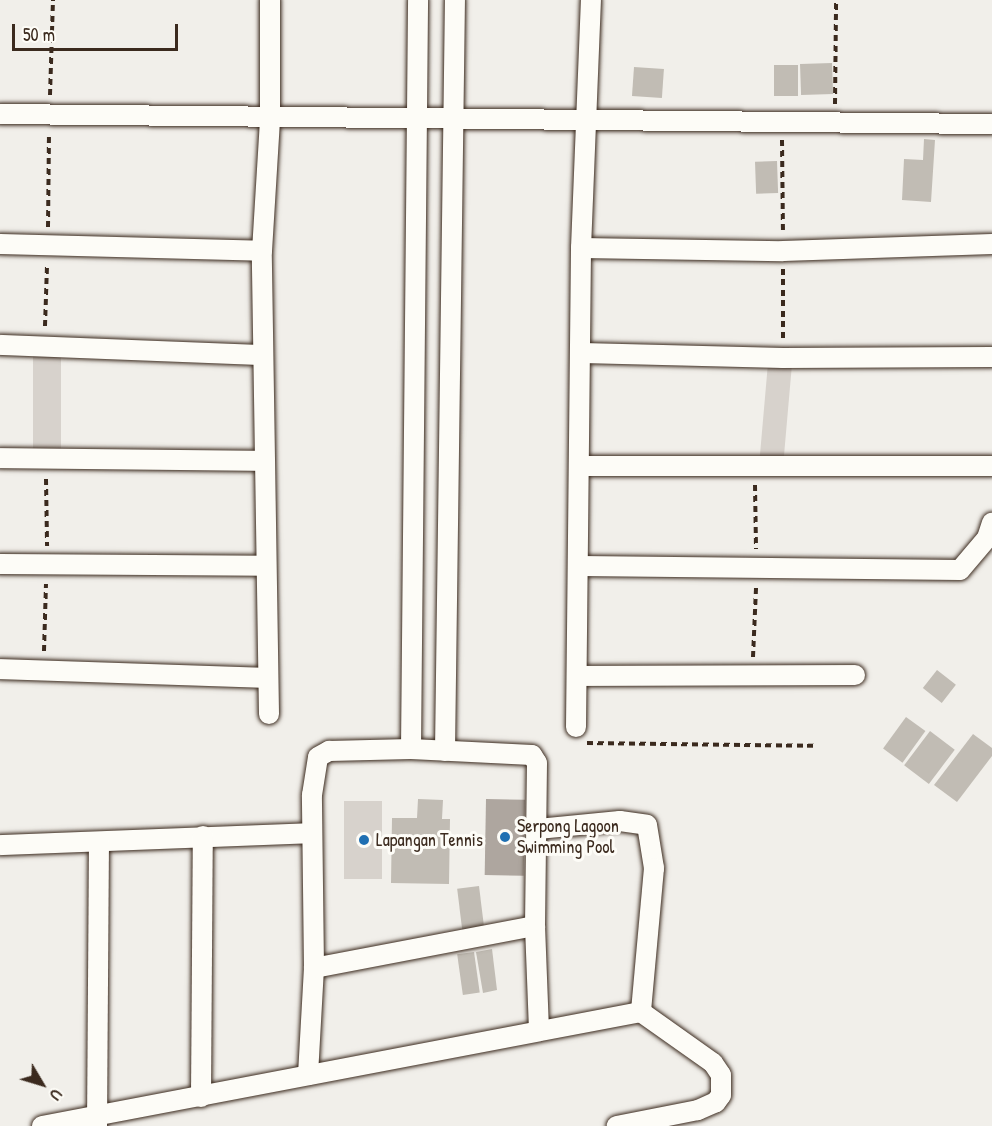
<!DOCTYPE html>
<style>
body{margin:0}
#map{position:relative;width:992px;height:1126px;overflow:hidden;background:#f1efea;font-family:"Patrick Hand",sans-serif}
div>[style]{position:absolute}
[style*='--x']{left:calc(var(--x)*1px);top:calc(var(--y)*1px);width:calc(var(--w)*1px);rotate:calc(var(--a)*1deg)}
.green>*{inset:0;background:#d7d2cc;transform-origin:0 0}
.water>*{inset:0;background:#aea69f;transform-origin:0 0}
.building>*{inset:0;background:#c1bcb4;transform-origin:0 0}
.path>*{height:4px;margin-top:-2px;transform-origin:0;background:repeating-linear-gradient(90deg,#3b2a1e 0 6px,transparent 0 10.5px)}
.roads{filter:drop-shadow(0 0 2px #3b2a1e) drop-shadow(0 0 2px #3b2a1e)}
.minor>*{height:20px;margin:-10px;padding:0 10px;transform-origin:10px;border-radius:10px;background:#fdfcf7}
.dots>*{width:16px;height:16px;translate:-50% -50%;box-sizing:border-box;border:3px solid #fdfcf7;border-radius:50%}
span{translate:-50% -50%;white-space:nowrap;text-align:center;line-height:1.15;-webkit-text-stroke:6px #fdfcf7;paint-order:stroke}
.poi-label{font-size:18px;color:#3b2a1e}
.left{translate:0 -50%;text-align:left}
.north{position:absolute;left:12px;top:1054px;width:60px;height:60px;-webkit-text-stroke:4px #fdfcf7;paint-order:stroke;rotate:128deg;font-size:16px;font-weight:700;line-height:24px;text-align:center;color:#3b2a1e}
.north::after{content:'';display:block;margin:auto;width:21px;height:27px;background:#3b2a1e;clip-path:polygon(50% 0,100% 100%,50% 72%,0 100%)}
.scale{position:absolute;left:12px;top:24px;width:166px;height:27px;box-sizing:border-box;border:3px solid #3b2a1e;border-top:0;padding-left:8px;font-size:18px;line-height:21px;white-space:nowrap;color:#3b2a1e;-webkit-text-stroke:4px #fdfcf7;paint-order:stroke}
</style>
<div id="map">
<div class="green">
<i style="left:33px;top:345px;width:28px;height:113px"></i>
<i style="left:768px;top:363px;width:24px;height:97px;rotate:5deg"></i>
<i style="left:344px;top:801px;width:38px;height:78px"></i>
</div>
<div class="water">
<i style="left:486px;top:799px;width:39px;height:76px;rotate:1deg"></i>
</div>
<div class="building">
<i style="left:832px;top:63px;width:31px;height:32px;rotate:88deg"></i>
<i style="left:774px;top:65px;width:24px;height:31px"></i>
<i style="left:634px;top:67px;width:30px;height:29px;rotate:4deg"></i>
<i style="clip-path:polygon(924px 139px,935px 140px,931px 202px,902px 200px,904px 159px,923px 160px)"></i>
<i style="left:777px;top:161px;width:32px;height:22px;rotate:88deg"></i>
<i style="left:937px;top:670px;width:24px;height:23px;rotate:38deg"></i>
<i style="left:906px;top:717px;width:24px;height:39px;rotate:36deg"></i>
<i style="left:930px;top:731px;width:31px;height:43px;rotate:37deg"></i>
<i style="clip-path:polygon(973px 734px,992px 748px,992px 756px,957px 802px,934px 785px)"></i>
<i style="clip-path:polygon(418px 799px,443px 800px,442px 819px,450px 819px,449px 884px,391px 883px,392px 818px,417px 818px)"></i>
<i style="left:479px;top:886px;width:43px;height:22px;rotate:83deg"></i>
<i style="clip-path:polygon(492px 949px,497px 990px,483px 993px,476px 952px)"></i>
<i style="left:474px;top:952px;width:41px;height:17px;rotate:82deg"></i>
</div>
<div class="path">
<i style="--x:50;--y:95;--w:95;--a:-88.2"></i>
<i style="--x:835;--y:104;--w:104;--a:-89.4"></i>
<i style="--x:782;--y:140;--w:91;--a:89.4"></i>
<i style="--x:48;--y:227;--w:94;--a:-89.4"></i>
<i style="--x:783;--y:269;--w:70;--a:90"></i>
<i style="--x:45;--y:326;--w:61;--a:-88.1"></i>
<i style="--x:46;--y:479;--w:67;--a:89.1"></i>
<i style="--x:755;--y:485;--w:64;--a:89.1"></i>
<i style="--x:44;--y:651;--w:67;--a:-88.3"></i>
<i style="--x:753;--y:657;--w:70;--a:-87.5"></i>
<i style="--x:587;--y:743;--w:230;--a:0.7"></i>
</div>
<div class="roads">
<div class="minor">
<i style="--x:0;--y:114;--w:992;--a:0.58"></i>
<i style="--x:0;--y:244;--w:262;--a:1.5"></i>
<i style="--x:581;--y:248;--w:202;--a:0.9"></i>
<i style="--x:783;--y:251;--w:209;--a:-1.9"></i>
<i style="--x:0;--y:345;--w:263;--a:2.2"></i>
<i style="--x:582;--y:353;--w:201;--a:1.4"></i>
<i style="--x:783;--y:358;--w:209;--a:-0.3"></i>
<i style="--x:0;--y:458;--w:265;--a:0.6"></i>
<i style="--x:581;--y:466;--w:411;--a:0"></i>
<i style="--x:0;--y:564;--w:266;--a:0.4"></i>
<i style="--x:580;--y:566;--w:380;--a:0.6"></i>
<i style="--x:960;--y:570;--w:42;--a:-49.8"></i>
<i style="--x:987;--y:538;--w:16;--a:-72"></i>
<i style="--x:0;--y:669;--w:267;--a:1.9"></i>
<i style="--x:577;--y:676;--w:278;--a:-0.2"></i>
<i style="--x:269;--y:714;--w:463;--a:-90.9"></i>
<i style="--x:262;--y:251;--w:132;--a:-86.5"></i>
<i style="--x:270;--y:119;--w:119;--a:-90"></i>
<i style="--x:576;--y:727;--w:479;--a:-89.4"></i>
<i style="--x:581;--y:248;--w:248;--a:-87.7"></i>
<i style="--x:411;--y:749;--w:749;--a:-89.46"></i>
<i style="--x:445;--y:751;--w:751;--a:-89.24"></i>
<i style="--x:538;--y:829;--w:82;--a:-5.6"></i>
<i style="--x:620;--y:821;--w:27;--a:8"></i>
<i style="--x:647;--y:825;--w:44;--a:80.8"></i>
<i style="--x:654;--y:868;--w:145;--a:95.2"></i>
<i style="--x:0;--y:845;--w:312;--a:-2.2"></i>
<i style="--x:314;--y:968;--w:225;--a:-10.8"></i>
<i style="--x:308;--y:1075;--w:107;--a:-86.8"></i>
<i style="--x:314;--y:968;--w:173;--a:-90.7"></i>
<i style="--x:312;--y:795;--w:38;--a:-81"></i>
<i style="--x:318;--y:757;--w:13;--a:-29"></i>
<i style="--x:329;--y:751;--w:82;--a:-1.4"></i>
<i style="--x:411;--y:749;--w:121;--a:2.8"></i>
<i style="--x:532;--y:755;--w:9;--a:58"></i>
<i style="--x:537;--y:763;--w:163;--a:90.7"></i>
<i style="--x:535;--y:926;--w:105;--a:87.8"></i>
<i style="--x:201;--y:1097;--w:261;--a:-89.6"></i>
<i style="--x:42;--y:1126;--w:610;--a:-10.78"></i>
<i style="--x:641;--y:1012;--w:88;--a:35.3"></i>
<i style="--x:713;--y:1063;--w:14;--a:56"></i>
<i style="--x:721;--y:1075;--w:20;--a:90"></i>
<i style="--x:721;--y:1095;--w:9;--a:126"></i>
<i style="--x:716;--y:1102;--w:20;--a:156"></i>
<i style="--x:698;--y:1110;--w:83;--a:168.8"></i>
<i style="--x:97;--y:1126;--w:284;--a:-89.6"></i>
</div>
</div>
<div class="dots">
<i style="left:505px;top:837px;background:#1f6fb2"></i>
<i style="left:364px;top:840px;background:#1f6fb2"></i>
</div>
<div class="poi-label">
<span class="left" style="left:517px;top:837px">Serpong Lagoon<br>Swimming Pool</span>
<span class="left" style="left:376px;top:840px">Lapangan Tennis</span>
</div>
<div class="north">U</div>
<div class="scale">50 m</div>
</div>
